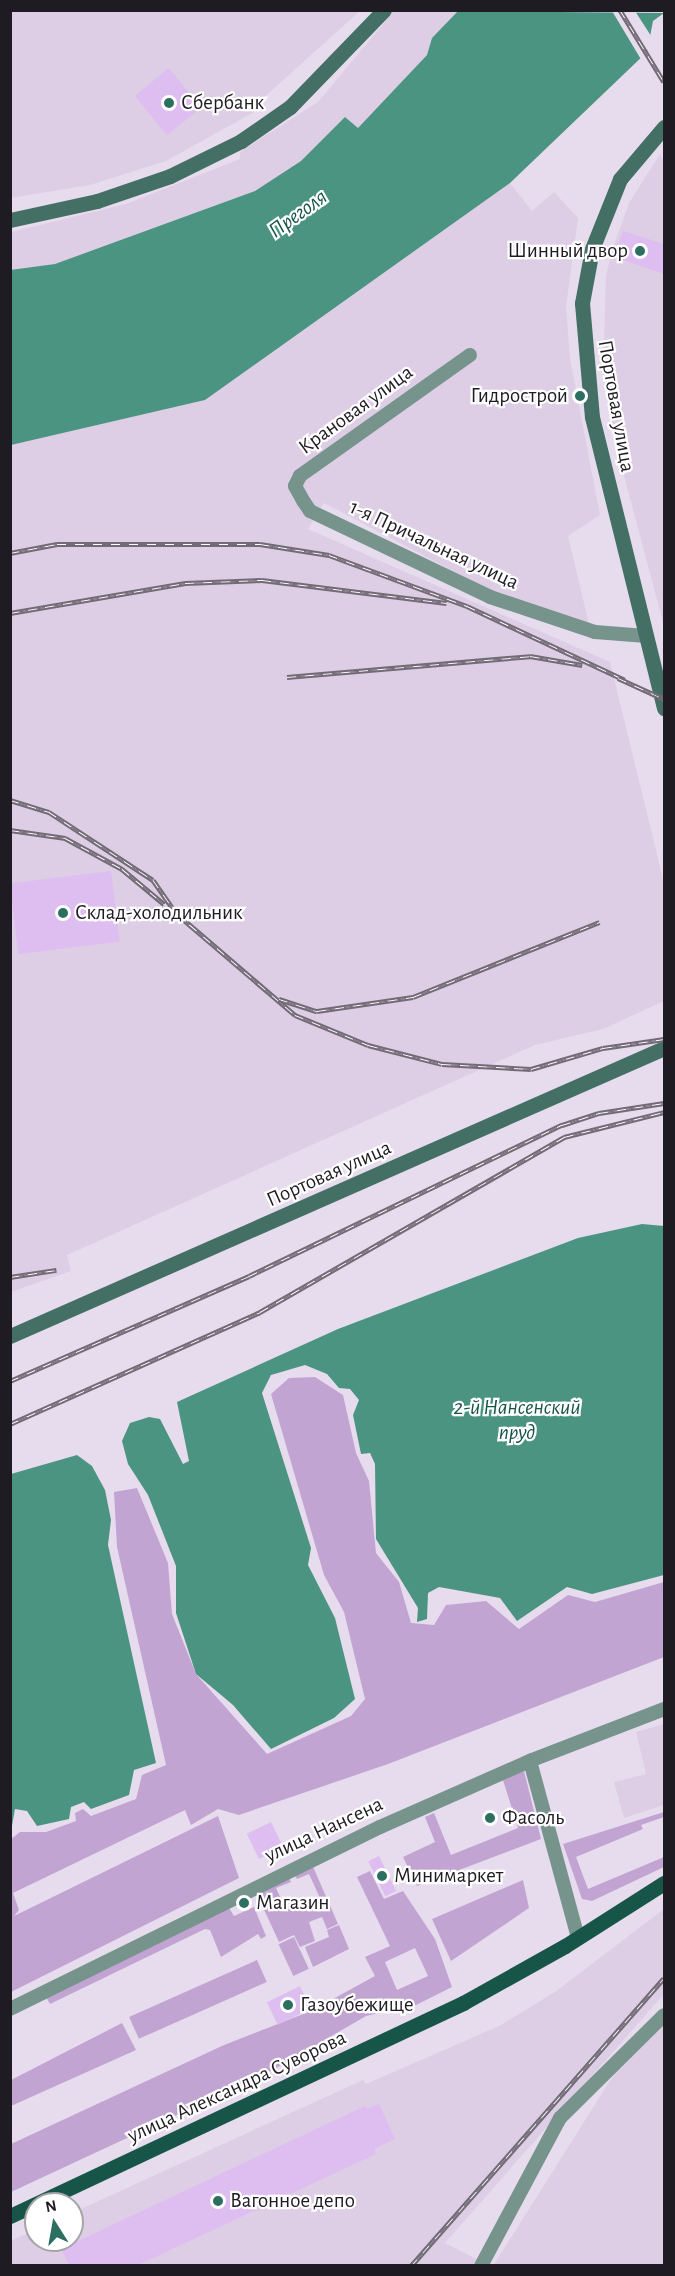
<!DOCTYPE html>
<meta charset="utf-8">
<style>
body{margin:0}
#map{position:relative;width:675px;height:2276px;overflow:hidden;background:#e7dced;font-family:"Alegreya Sans",sans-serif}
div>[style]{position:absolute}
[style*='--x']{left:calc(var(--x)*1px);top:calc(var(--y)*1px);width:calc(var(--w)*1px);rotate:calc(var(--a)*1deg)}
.built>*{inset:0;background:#ddcee5}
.green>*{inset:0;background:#c2a4d3;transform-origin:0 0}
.water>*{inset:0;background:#4c9482}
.pier>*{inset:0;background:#e7dced}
.building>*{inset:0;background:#debdf0;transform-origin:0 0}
.minor>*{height:14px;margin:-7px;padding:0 7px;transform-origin:7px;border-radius:7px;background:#77948c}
.secondary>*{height:15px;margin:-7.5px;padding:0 7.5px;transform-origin:7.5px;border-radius:7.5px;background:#436f64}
.primary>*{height:15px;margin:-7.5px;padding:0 7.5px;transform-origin:7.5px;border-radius:7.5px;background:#175548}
.rail>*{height:5px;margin-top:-2.5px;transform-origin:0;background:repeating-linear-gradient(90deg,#fff 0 9px,#726b76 0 18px);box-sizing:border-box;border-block:2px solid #726b76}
.dots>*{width:16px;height:16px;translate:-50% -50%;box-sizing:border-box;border:3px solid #fff;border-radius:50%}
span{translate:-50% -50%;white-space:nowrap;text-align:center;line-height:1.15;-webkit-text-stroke:4.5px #fff;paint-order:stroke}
.poi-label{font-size:21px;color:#1f1b22}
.left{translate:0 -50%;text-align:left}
.right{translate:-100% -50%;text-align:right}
.street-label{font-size:21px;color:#1f1b22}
.water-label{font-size:22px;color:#185448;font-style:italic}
.frame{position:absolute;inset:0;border:12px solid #1f1b22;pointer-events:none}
.north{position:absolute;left:24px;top:2192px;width:60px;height:60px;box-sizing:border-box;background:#fff;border:2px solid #a5a4a7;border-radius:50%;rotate:349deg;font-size:16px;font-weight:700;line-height:24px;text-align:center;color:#1f1b22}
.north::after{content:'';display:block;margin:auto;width:21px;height:27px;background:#2c6e5f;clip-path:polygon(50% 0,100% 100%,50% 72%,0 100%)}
</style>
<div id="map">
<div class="built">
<i style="clip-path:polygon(10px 11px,360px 11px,261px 100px,263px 107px,166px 161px,90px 185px,11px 198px)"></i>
<i style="clip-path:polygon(394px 11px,458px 11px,432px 38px,427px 55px,358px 128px,345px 117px,301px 161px,255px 191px,55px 264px,11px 270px,11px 232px,126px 204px,240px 159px,240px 152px,318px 102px)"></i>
<i style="clip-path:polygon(660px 154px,664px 162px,664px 626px,618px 453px,603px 375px,606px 275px,613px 248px,629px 203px)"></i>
<i style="clip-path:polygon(510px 183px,532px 211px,554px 192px,578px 218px,566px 307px,570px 359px,600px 515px,568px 536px,589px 624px,491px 591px,324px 503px,308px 529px,610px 662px,664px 883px,664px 1001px,603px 1029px,535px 1045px,67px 1255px,71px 1271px,11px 1292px,10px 445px,205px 400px)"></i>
<i style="clip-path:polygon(664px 1724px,664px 1805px,624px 1818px,614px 1782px,646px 1774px,636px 1732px)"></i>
<i style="clip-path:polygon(664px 1909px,664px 1994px,445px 2243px,488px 2265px,11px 2265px,10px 2241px,36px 2230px,36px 2240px,72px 2240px,72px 2213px,363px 2080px,366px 2084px,499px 2026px,555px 1992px)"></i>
<i style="clip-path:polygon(664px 2023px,664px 2265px,493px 2266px,618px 2068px)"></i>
</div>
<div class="green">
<i style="clip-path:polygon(315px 1377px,343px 1395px,356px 1453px,369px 1481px,376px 1553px,399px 1582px,411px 1623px,434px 1625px,446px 1605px,486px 1601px,519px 1629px,568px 1595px,595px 1602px,664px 1582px,664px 1657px,388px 1764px,239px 1815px,218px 1809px,191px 1825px,185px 1810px,13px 1893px,19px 1910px,14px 1916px,218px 1816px,239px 1878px,11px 1992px,11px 1839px,20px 1832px,46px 1832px,76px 1821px,75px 1813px,83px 1809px,91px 1816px,136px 1799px,142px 1775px,166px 1765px,117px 1547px,114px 1492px,137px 1488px,168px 1563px,172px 1614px,196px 1674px,267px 1754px,351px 1716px,365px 1699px,344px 1612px,324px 1575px,271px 1394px,289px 1378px)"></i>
<i style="clip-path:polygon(524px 1771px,541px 1839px,417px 1886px,403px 1857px,435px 1842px,425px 1817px,434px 1813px,451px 1855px,518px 1828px,503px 1780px)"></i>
<i style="clip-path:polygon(664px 1812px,664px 1817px,641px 1825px,643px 1829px,576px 1857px,588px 1889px,664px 1857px,664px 1867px,592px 1901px,582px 1899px,563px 1844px)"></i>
<i style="clip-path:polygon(311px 1862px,338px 1924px,327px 1929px,322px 1917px,309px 1922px,315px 1941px,300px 1947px,294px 1935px,279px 1942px,254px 1888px,287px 1873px,291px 1882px,276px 1888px,286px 1910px,319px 1896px,309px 1874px,297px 1879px,292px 1871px)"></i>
<i style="clip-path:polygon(evenodd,370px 1871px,384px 1899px,403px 1891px,435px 1939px,452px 1987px,416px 2005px,366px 2016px,273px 2070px,11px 2192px,11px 2144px,224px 2045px,311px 2011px,375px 1976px,365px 1957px,390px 1946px,357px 1877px,370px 1871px,415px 1948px,428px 1976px,397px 1990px,385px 1962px,415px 1948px)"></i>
<i style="clip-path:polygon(523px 1880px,529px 1908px,451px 1961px,432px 1919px)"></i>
<i style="clip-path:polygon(226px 1903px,234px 1916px,254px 1907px,266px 1936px,261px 1939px,258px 1934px,221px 1957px,210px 1930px,205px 1929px,50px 2004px,44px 1993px)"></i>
<i style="clip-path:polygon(339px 1925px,349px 1949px,313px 1967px,305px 1947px,329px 1937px,327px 1930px)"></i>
<i style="left:294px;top:1937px;width:35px;height:17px;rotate:65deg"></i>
<i style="left:257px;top:1960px;width:24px;height:140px;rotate:66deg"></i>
<i style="clip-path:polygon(122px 2023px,136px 2050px,11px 2106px,11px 2080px)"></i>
</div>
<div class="water">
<i style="clip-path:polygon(458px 11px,664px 13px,653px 21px,647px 52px,510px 183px,205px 400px,11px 445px,10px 270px,55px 264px,255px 191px,301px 161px,345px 117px,358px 128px,427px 55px,432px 38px)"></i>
<i style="clip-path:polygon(642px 1224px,664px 1226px,664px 1575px,592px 1594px,567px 1587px,517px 1621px,500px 1598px,439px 1587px,428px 1593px,427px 1619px,417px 1622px,418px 1608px,376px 1539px,375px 1464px,370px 1453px,361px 1454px,353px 1415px,359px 1400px,350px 1389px,339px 1388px,327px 1374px,305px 1365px,271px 1375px,262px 1393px,311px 1548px,308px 1565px,335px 1618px,355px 1699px,334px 1718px,271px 1749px,233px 1705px,196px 1674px,176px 1613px,176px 1566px,148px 1495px,128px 1464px,122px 1441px,130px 1423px,149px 1417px,160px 1419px,183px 1464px,189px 1461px,177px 1402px,338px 1329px,578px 1238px)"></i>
<i style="clip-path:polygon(77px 1455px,92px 1466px,105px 1490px,111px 1520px,108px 1545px,156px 1763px,134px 1770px,129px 1795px,91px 1809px,84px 1802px,71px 1807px,69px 1819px,37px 1826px,27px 1811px,15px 1809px,11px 1831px,11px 1474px)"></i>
</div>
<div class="pier">
<i style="clip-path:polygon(612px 11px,635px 11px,653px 39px,642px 61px)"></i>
</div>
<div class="building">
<i style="left:169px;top:68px;width:51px;height:44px;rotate:51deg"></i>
<i style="clip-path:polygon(623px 231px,664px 244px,664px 274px,614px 257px)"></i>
<i style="left:111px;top:871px;width:71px;height:102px;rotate:83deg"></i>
<i style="left:271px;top:1822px;width:28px;height:27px;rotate:64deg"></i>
<i style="left:379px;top:1856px;width:39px;height:12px;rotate:64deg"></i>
<i style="left:300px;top:1986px;width:25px;height:37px;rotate:64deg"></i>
<i style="clip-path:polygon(379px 2104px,395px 2139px,374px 2149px,376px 2154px,138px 2265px,69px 2265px,61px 2249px,365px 2106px,367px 2109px)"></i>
</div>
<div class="minor">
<i style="--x:470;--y:355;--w:209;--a:144.6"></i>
<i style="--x:300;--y:476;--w:11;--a:117"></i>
<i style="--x:295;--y:486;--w:18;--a:61"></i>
<i style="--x:304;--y:502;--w:11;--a:56"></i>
<i style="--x:310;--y:511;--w:199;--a:25.5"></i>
<i style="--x:490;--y:597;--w:111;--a:18.4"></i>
<i style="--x:595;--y:632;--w:51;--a:4.5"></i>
<i style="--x:530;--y:1761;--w:183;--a:74.8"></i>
<i style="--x:10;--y:2009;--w:412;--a:-26.2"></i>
<i style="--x:380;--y:1827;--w:166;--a:-23.8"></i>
<i style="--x:532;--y:1760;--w:142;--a:-21.1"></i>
<i style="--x:481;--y:2266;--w:168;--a:-61.9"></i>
<i style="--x:560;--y:2118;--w:146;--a:-44.7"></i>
</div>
<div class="secondary">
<i style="--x:664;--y:127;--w:68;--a:130.2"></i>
<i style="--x:620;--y:179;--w:75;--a:111.8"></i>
<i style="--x:592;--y:249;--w:55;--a:100.5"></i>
<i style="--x:582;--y:303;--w:114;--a:85"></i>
<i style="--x:592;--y:417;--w:300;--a:76.1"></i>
<i style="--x:10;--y:220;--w:89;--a:-12.3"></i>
<i style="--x:97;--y:201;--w:77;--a:-18.9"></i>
<i style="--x:170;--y:176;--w:79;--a:-26.2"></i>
<i style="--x:241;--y:141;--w:60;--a:-34.8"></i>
<i style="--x:290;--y:107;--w:135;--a:-45.9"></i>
<i style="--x:10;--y:1336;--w:715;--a:-23.77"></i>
</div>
<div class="primary">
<i style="--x:10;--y:2216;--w:501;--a:-25.18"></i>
<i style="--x:463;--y:2003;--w:117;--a:-29.2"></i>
<i style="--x:565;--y:1946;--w:117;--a:-32.5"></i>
</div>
<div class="rail">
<i style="--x:620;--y:10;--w:84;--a:58.6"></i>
<i style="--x:10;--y:553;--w:48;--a:-10.8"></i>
<i style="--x:57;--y:544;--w:203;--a:0"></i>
<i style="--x:260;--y:544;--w:70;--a:9.1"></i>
<i style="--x:329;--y:555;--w:147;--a:20.3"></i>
<i style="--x:467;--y:606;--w:174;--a:25.1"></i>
<i style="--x:10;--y:613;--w:178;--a:-9.7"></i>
<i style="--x:185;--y:583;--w:77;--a:-2.2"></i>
<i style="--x:262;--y:580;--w:186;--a:7.1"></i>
<i style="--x:287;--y:677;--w:244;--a:-4.9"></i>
<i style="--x:530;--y:656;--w:53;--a:9.8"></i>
<i style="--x:618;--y:678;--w:51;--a:24.5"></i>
<i style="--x:10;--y:800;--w:41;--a:17.1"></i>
<i style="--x:49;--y:812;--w:124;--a:33.2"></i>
<i style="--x:153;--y:880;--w:40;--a:55.1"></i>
<i style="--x:176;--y:913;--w:157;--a:40.6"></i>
<i style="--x:295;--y:1015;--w:79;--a:22.3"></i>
<i style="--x:368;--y:1045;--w:76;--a:14.4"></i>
<i style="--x:442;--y:1064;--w:89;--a:3.2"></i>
<i style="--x:531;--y:1069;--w:75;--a:-16.3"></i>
<i style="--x:603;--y:1048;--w:62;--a:-8.4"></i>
<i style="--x:10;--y:830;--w:56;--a:8.3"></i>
<i style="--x:65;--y:838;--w:65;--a:28.5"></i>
<i style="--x:122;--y:869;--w:55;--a:39.8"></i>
<i style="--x:279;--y:999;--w:40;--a:18"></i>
<i style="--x:317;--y:1011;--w:97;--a:-8.3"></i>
<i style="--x:413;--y:997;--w:201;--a:-21.9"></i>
<i style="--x:10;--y:1277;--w:47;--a:-8.7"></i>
<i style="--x:10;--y:1381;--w:261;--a:-23.7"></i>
<i style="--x:249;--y:1276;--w:348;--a:-25.8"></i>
<i style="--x:562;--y:1125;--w:39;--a:-18"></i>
<i style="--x:599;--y:1113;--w:66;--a:-8.7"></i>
<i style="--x:10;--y:1424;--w:274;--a:-24.1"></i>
<i style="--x:260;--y:1312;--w:351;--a:-29.9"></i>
<i style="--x:564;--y:1137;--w:103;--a:-14"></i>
<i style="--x:411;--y:2266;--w:383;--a:-48.7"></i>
</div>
<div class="dots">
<i style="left:169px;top:103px;background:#2c6e5f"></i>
<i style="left:640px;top:251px;background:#2c6e5f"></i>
<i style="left:580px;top:396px;background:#2c6e5f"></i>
<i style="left:63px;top:913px;background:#2c6e5f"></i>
<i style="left:490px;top:1818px;background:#2c6e5f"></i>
<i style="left:382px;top:1876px;background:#2c6e5f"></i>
<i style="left:244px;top:1903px;background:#2c6e5f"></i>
<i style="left:288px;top:2005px;background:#2c6e5f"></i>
<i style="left:218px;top:2201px;background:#2c6e5f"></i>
</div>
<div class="poi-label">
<span class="left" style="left:181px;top:103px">Сбербанк</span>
<span class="right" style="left:628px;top:251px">Шинный двор</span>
<span class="right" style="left:568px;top:396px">Гидрострой</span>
<span class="left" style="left:75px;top:913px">Склад-холодильник</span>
<span class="left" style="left:502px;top:1818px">Фасоль</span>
<span class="left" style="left:394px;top:1876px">Минимаркет</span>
<span class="left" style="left:256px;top:1903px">Магазин</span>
<span class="left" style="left:300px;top:2005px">Газоубежище</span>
<span class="left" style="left:230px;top:2201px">Вагонное депо</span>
</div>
<div class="street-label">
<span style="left:616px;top:406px;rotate:80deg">Портовая улица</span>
<span style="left:356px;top:410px;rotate:-36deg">Крановая улица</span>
<span style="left:434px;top:545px;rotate:25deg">1-я Причальная улица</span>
<span style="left:329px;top:1174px;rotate:-24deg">Портовая улица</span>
<span style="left:324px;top:1830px;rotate:-25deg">улица Нансена</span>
<span style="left:237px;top:2087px;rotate:-25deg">улица Александра Суворова</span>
</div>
<div class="water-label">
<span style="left:298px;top:214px;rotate:-36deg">Преголя</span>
<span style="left:517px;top:1420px">2-й Нансенский<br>пруд</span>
</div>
<div class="frame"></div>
<div class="north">N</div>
</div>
